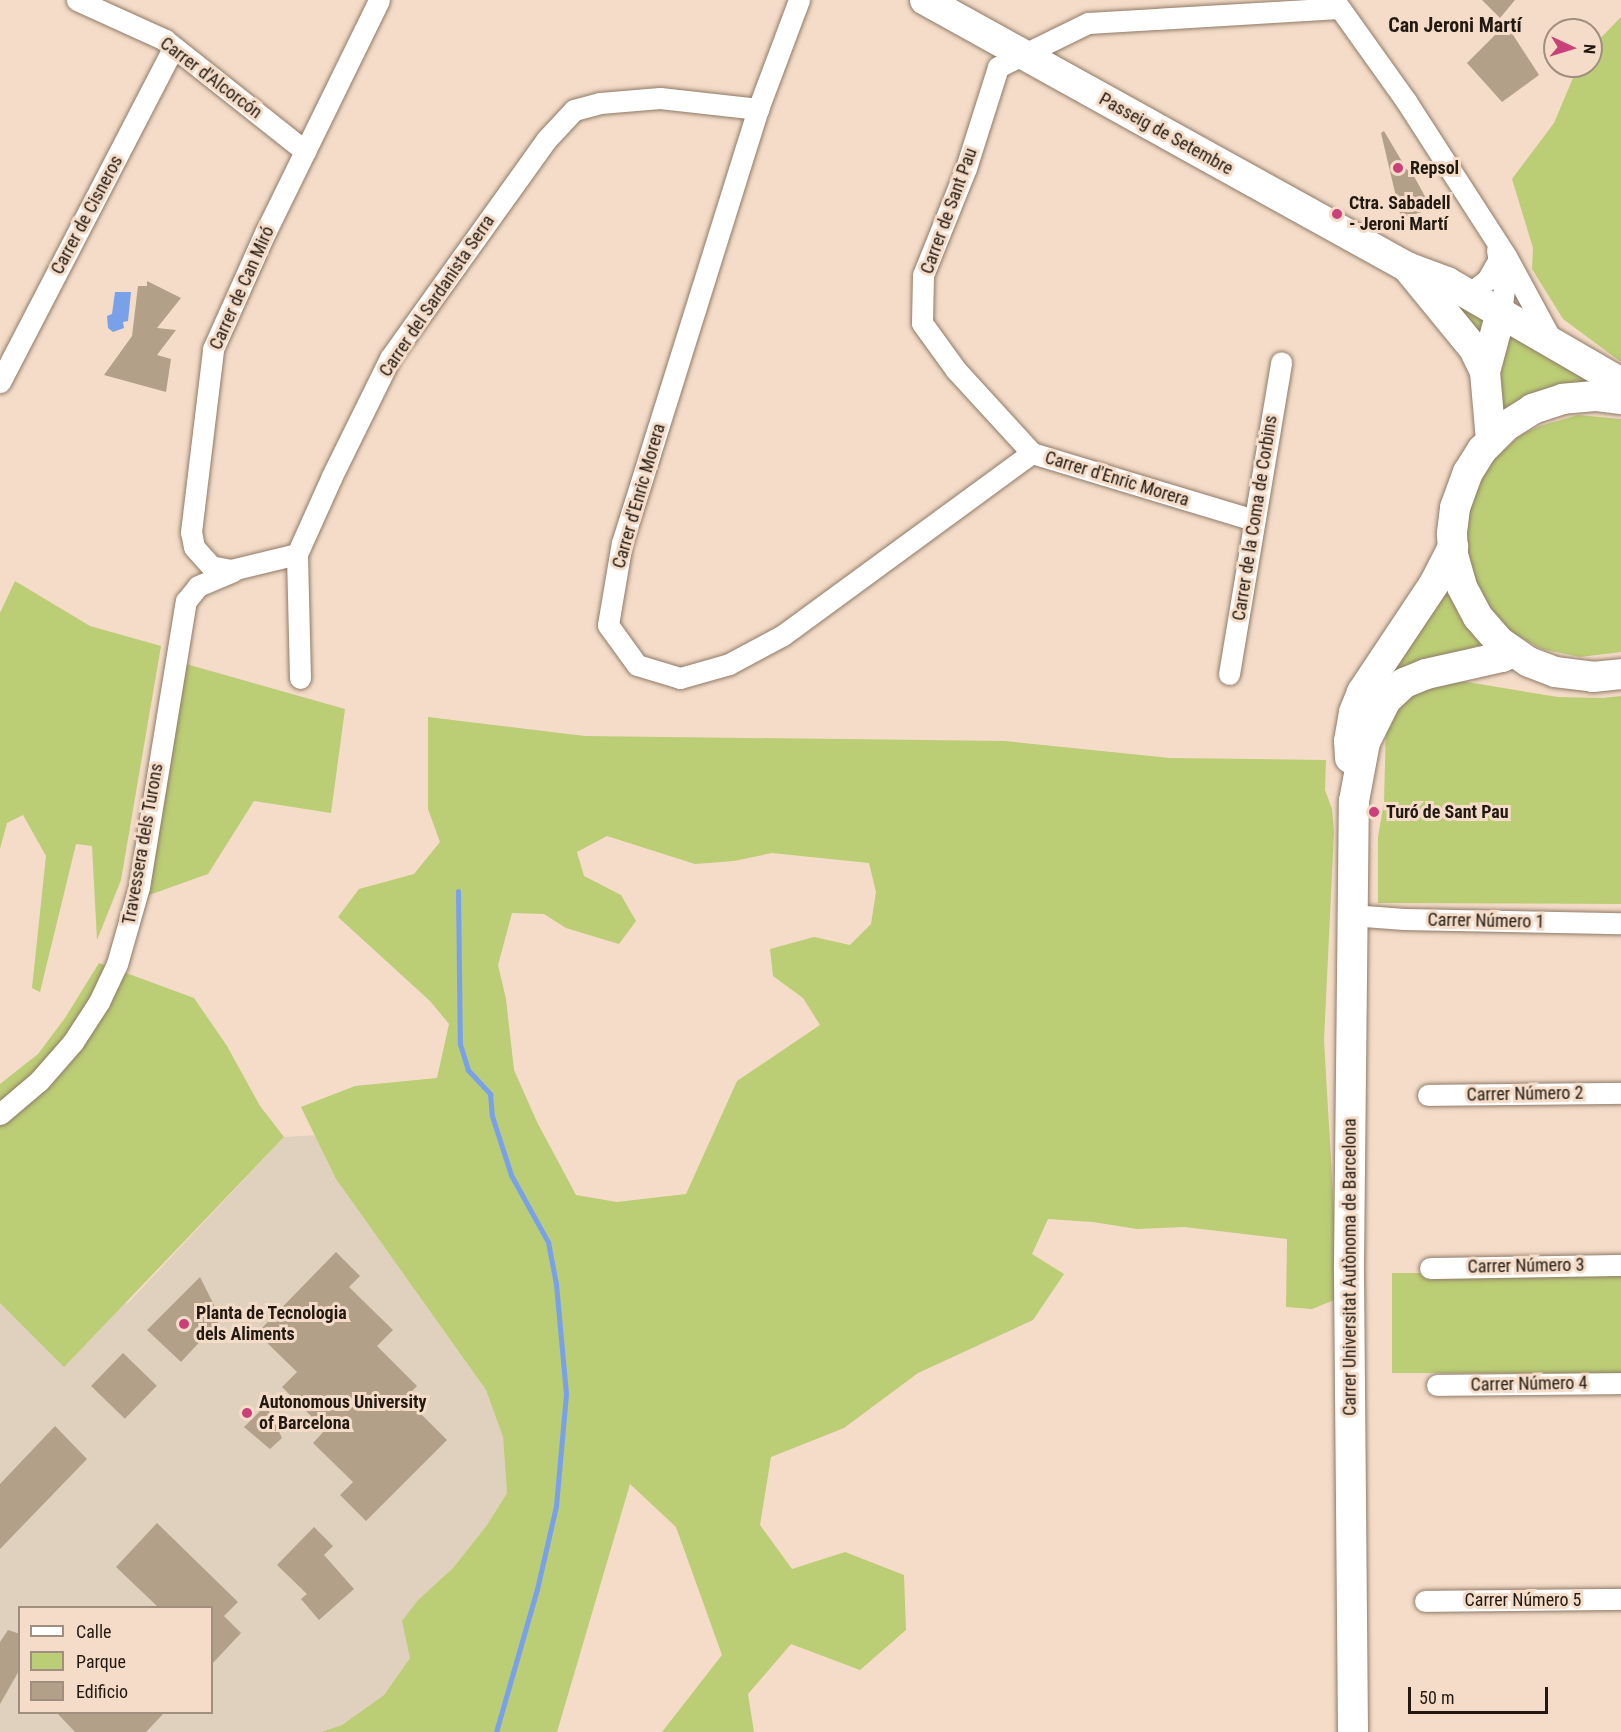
<!DOCTYPE html>
<meta charset="utf-8">
<style>
body{margin:0}
#map{position:relative;width:1621px;height:1732px;overflow:hidden;background:#f4dcc8;font-family:"Roboto Condensed",sans-serif}
div>[style]{position:absolute}
[style*='--x']{left:calc(var(--x)*1px);top:calc(var(--y)*1px);width:calc(var(--w)*1px);rotate:calc(var(--a)*1deg)}
.education>*{inset:0;background:#e0d1be}
.green>*{inset:0;background:#bbcd75;transform-origin:0 0}
.water>*{inset:0;background:#79a1e9}
.stream>*{height:5px;margin:-2.5px;padding:0 2.5px;transform-origin:2.5px;border-radius:2.5px;background:#79a1e9}
.building>*{inset:0;background:#b2a089;transform-origin:0 0}
.roads{filter:drop-shadow(0 0 2px #8f7a67) drop-shadow(0 0 2px #8f7a67)}
.street>*{height:21px;margin:-10.5px;padding:0 10.5px;transform-origin:10.5px;border-radius:10.5px;background:#fff}
.secondary>*{height:30px;margin:-15px;padding:0 15px;transform-origin:15px;border-radius:15px;background:#fff}
.dots>*{width:16px;height:16px;translate:-50% -50%;box-sizing:border-box;border:3px solid #f4dcc8;border-radius:50%}
span{translate:-50% -50%;white-space:nowrap;text-align:center;line-height:1.15;-webkit-text-stroke:6px #f4dcc8;paint-order:stroke}
.street-label{font-size:18px;color:#221a12}
.poi-label{font-size:18px;color:#221a12;font-weight:700}
.left{translate:0 -50%;text-align:left}
.neighbourhood-label{font-size:20px;color:#221a12;font-weight:700}
.legend{position:absolute;left:18px;top:1606px;width:195px;height:108px;box-sizing:border-box;background:#f4dcc8;border:2px solid #a08e7f;margin:0;padding:8px 10px;list-style:none;font-size:18px;color:#221a12}
.legend li{display:flex;align-items:center;gap:12px;height:30px}
.legend b{width:30px;border:2px solid #a08e7f}
.north{position:absolute;left:1543px;top:18px;width:60px;height:60px;box-sizing:border-box;background:#f4dcc8;border:2px solid #a08e7f;border-radius:50%;rotate:94deg;font-size:16px;font-weight:700;line-height:24px;text-align:center;color:#221a12}
.north::after{content:'';display:block;margin:auto;width:21px;height:27px;background:#ca4078;clip-path:polygon(50% 0,100% 100%,50% 72%,0 100%)}
.scale{position:absolute;left:1408px;top:1687px;width:140px;height:27px;box-sizing:border-box;border:3px solid #221a12;border-top:0;padding-left:8px;font-size:18px;line-height:21px;white-space:nowrap;color:#221a12;-webkit-text-stroke:4px #f4dcc8;paint-order:stroke}
</style>
<div id="map">
<div class="education">
<i style="clip-path:polygon(evenodd,315px 1135px,336px 1179px,486px 1390px,503px 1437px,507px 1493px,487px 1525px,453px 1568px,418px 1600px,410px 1658px,384px 1695px,342px 1725px,321px 1732px,0 1732px,0 1303px,16px 1318px,128px 1303px,284px 1137px,315px 1135px,20px 1608px,212px 1608px,212px 1712px,20px 1712px,20px 1608px)"></i>
</div>
<div class="green">
<i style="clip-path:polygon(1621px 17px,1621px 362px,1563px 319px,1532px 269px,1533px 248px,1512px 179px,1554px 123px,1578px 66px,1591px 66px,1591px 48px)"></i>
<i style="clip-path:polygon(1441px 290px,1490px 317px,1482px 339px)"></i>
<i style="clip-path:polygon(1503px 329px,1611px 387px,1503px 412px,1496px 343px)"></i>
<i style="clip-path:polygon(1578px 415px,1621px 419px,1621px 652px,1580px 657px,1542px 649px,1507px 630px,1481px 599px,1464px 540px,1471px 497px,1490px 462px,1521px 435px,1540px 426px)"></i>
<i style="clip-path:polygon(15px 581px,90px 626px,161px 646px,121px 880px,97px 940px,92px 846px,76px 844px,40px 992px,32px 988px,46px 856px,23px 815px,7px 823px,0 849px,0 613px)"></i>
<i style="clip-path:polygon(1447px 588px,1462px 621px,1481px 645px,1429px 661px,1378px 688px)"></i>
<i style="clip-path:polygon(186px 664px,345px 709px,331px 813px,254px 801px,208px 874px,149px 895px)"></i>
<i style="clip-path:polygon(1440px 682px,1467px 682px,1558px 697px,1603px 698px,1621px 696px,1621px 904px,1378px 903px,1378px 837px,1384px 802px,1386px 724px,1399px 704px,1417px 690px)"></i>
<i style="clip-path:polygon(evenodd,428px 717px,585px 736px,1005px 741px,1170px 758px,1326px 760px,1325px 790px,1332px 809px,1334px 832px,1324px 1040px,1339px 1298px,1312px 1309px,1286px 1307px,1287px 1239px,1184px 1227px,1137px 1229px,1093px 1222px,1048px 1219px,1032px 1254px,1064px 1274px,1033px 1320px,918px 1373px,844px 1428px,771px 1457px,760px 1525px,792px 1569px,845px 1552px,904px 1575px,906px 1630px,860px 1670px,791px 1644px,748px 1694px,754px 1732px,662px 1732px,722px 1655px,676px 1527px,630px 1484px,557px 1732px,321px 1732px,342px 1725px,384px 1695px,410px 1658px,402px 1621px,418px 1600px,453px 1568px,487px 1525px,507px 1493px,503px 1437px,486px 1390px,336px 1179px,301px 1107px,355px 1086px,437px 1078px,449px 1024px,430px 1001px,338px 917px,359px 889px,414px 874px,440px 842px,428px 809px,428px 717px,607px 836px,695px 864px,734px 861px,772px 853px,869px 863px,876px 892px,871px 924px,850px 945px,814px 937px,770px 949px,773px 976px,803px 998px,820px 1025px,737px 1081px,686px 1194px,617px 1202px,576px 1195px,537px 1122px,514px 1070px,506px 999px,498px 965px,512px 913px,544px 914px,566px 928px,619px 944px,636px 921px,621px 895px,584px 876px,577px 852px,607px 836px)"></i>
<i style="clip-path:polygon(99px 963px,194px 998px,227px 1046px,260px 1106px,284px 1137px,64px 1367px,0 1303px,0 1084px,38px 1054px,65px 1018px)"></i>
<i style="left:1621px;top:1273px;width:100px;height:229px;rotate:90deg"></i>
</div>
<div class="water">
<i style="clip-path:polygon(115px 292px,131px 292px,128px 321px,123px 322px,124px 328px,113px 332px,108px 328px,107px 316px,112px 314px)"></i>
</div>
<div class="stream">
<i style="--x:458;--y:891;--w:153;--a:89.3"></i>
<i style="--x:460;--y:1044;--w:27;--a:73"></i>
<i style="--x:468;--y:1070;--w:33;--a:47"></i>
<i style="--x:490;--y:1094;--w:22;--a:85"></i>
<i style="--x:492;--y:1116;--w:62;--a:72.1"></i>
<i style="--x:511;--y:1175;--w:77;--a:61.1"></i>
<i style="--x:548;--y:1242;--w:43;--a:79.2"></i>
<i style="--x:556;--y:1284;--w:110;--a:84.8"></i>
<i style="--x:566;--y:1394;--w:112;--a:95.1"></i>
<i style="--x:556;--y:1506;--w:85;--a:102.9"></i>
<i style="--x:537;--y:1589;--w:149;--a:106"></i>
</div>
<div class="building">
<i style="clip-path:polygon(1482px 0,1515px 0,1500px 18px)"></i>
<i style="clip-path:polygon(1506px 24px,1539px 75px,1502px 102px,1467px 63px)"></i>
<i style="clip-path:polygon(1384px 131px,1407px 170px,1410px 169px,1432px 209px,1401px 218px,1381px 133px)"></i>
<i style="clip-path:polygon(147px 281px,181px 298px,157px 328px,176px 330px,157px 355px,171px 359px,166px 392px,104px 375px,132px 336px,138px 286px,147px 286px)"></i>
<i style="clip-path:polygon(336px 1252px,360px 1276px,349px 1287px,393px 1330px,377px 1346px,417px 1386px,405px 1398px,447px 1440px,366px 1521px,340px 1495px,353px 1482px,313px 1443px,325px 1430px,282px 1387px,297px 1372px,257px 1333px)"></i>
<i style="clip-path:polygon(200px 1277px,221px 1319px,181px 1362px,147px 1330px)"></i>
<i style="left:123px;top:1353px;width:47px;height:46px;rotate:44deg"></i>
<i style="clip-path:polygon(266px 1405px,282px 1438px,270px 1449px,244px 1427px)"></i>
<i style="clip-path:polygon(55px 1426px,87px 1459px,0 1549px,0 1484px)"></i>
<i style="clip-path:polygon(157px 1523px,238px 1602px,224px 1616px,241px 1633px,212px 1664px,212px 1608px,159px 1608px,116px 1567px)"></i>
<i style="clip-path:polygon(314px 1527px,333px 1546px,324px 1555px,354px 1589px,319px 1620px,301px 1599px,307px 1594px,277px 1565px)"></i>
<i style="clip-path:polygon(8px 1630px,20px 1634px,20px 1669px,0 1704px,0 1642px)"></i>
<i style="clip-path:polygon(57px 1713px,164px 1713px,146px 1732px,75px 1732px)"></i>
</div>
<div class="roads">
<div class="street">
<i style="--x:77;--y:0;--w:97;--a:24.4"></i>
<i style="--x:165;--y:40;--w:179;--a:38.4"></i>
<i style="--x:799;--y:0;--w:116;--a:110.6"></i>
<i style="--x:758;--y:109;--w:454;--a:107.4"></i>
<i style="--x:622;--y:542;--w:84;--a:99.6"></i>
<i style="--x:608;--y:625;--w:49;--a:54.1"></i>
<i style="--x:637;--y:665;--w:45;--a:16.8"></i>
<i style="--x:680;--y:678;--w:51;--a:-15.9"></i>
<i style="--x:729;--y:664;--w:61;--a:-28.2"></i>
<i style="--x:783;--y:635;--w:308;--a:-36.2"></i>
<i style="--x:1334;--y:0;--w:124;--a:54.5"></i>
<i style="--x:1406;--y:101;--w:184;--a:57.2"></i>
<i style="--x:1506;--y:256;--w:97;--a:61.6"></i>
<i style="--x:1497;--y:250;--w:40;--a:80"></i>
<i style="--x:1504;--y:289;--w:23;--a:97"></i>
<i style="--x:1464;--y:292;--w:10;--a:-11"></i>
<i style="--x:1474;--y:290;--w:16;--a:-38"></i>
<i style="--x:1487;--y:280;--w:24;--a:-60"></i>
<i style="--x:0;--y:382;--w:377;--a:-62.6"></i>
<i style="--x:1032;--y:453;--w:113;--a:-132.5"></i>
<i style="--x:956;--y:370;--w:58;--a:-125.9"></i>
<i style="--x:922;--y:323;--w:48;--a:-88.8"></i>
<i style="--x:923;--y:275;--w:115;--a:-68.1"></i>
<i style="--x:966;--y:168;--w:106;--a:-72.4"></i>
<i style="--x:998;--y:67;--w:100;--a:-26.1"></i>
<i style="--x:1088;--y:23;--w:251;--a:-3.4"></i>
<i style="--x:1032;--y:453;--w:232;--a:16.8"></i>
<i style="--x:297;--y:554;--w:68;--a:166.4"></i>
<i style="--x:231;--y:570;--w:20;--a:-169"></i>
<i style="--x:211;--y:566;--w:25;--a:-132"></i>
<i style="--x:194;--y:547;--w:15;--a:-101"></i>
<i style="--x:191;--y:532;--w:184;--a:-83.1"></i>
<i style="--x:213;--y:349;--w:127;--a:-65.9"></i>
<i style="--x:265;--y:233;--w:259;--a:-63.9"></i>
<i style="--x:1229;--y:674;--w:316;--a:-80.5"></i>
<i style="--x:300;--y:678;--w:124;--a:-91.4"></i>
<i style="--x:297;--y:554;--w:85;--a:-65.8"></i>
<i style="--x:332;--y:476;--w:131;--a:-63.8"></i>
<i style="--x:390;--y:358;--w:268;--a:-54.4"></i>
<i style="--x:546;--y:140;--w:41;--a:-47"></i>
<i style="--x:574;--y:110;--w:27;--a:-15"></i>
<i style="--x:600;--y:103;--w:60;--a:-4.8"></i>
<i style="--x:660;--y:98;--w:99;--a:6.4"></i>
<i style="--x:1351;--y:915;--w:53;--a:4.3"></i>
<i style="--x:1404;--y:919;--w:217;--a:1.1"></i>
<i style="--x:1428;--y:1095;--w:193;--a:-0.6"></i>
<i style="--x:0;--y:1114;--w:51;--a:-40.2"></i>
<i style="--x:39;--y:1081;--w:52;--a:-48.9"></i>
<i style="--x:73;--y:1042;--w:48;--a:-57"></i>
<i style="--x:99;--y:1002;--w:42;--a:-64.7"></i>
<i style="--x:117;--y:964;--w:80;--a:-74.1"></i>
<i style="--x:139;--y:887;--w:290;--a:-80.7"></i>
<i style="--x:186;--y:601;--w:19;--a:-51"></i>
<i style="--x:198;--y:586;--w:38;--a:-23"></i>
<i style="--x:1430;--y:1268;--w:191;--a:-0.9"></i>
<i style="--x:1437;--y:1385;--w:184;--a:-0.6"></i>
<i style="--x:1425;--y:1601;--w:196;--a:-0.6"></i>
</div>
<div class="secondary">
<i style="--x:925;--y:0;--w:551;--a:28.98"></i>
<i style="--x:1407;--y:267;--w:43;--a:20.6"></i>
<i style="--x:1447;--y:282;--w:201;--a:30.1"></i>
<i style="--x:1407;--y:267;--w:106;--a:50.7"></i>
<i style="--x:1474;--y:349;--w:25;--a:64"></i>
<i style="--x:1485;--y:372;--w:68;--a:85"></i>
<i style="--x:1485;--y:372;--w:62;--a:-75.1"></i>
<i style="--x:1621;--y:399;--w:26;--a:-173"></i>
<i style="--x:1595;--y:396;--w:32;--a:175"></i>
<i style="--x:1563;--y:399;--w:32;--a:162"></i>
<i style="--x:1533;--y:409;--w:32;--a:148"></i>
<i style="--x:1506;--y:426;--w:34;--a:135"></i>
<i style="--x:1482;--y:450;--w:26;--a:122"></i>
<i style="--x:1468;--y:472;--w:38;--a:110"></i>
<i style="--x:1455;--y:508;--w:26;--a:97"></i>
<i style="--x:1452;--y:534;--w:21;--a:87"></i>
<i style="--x:1453;--y:555;--w:33;--a:74"></i>
<i style="--x:1462;--y:587;--w:34;--a:62"></i>
<i style="--x:1478;--y:617;--w:33;--a:49"></i>
<i style="--x:1500;--y:642;--w:35;--a:35"></i>
<i style="--x:1529;--y:662;--w:28;--a:21"></i>
<i style="--x:1555;--y:672;--w:38;--a:7"></i>
<i style="--x:1593;--y:677;--w:28;--a:-6"></i>
<i style="--x:1350;--y:758;--w:17;--a:-93"></i>
<i style="--x:1349;--y:741;--w:29;--a:-80"></i>
<i style="--x:1354;--y:712;--w:22;--a:-68"></i>
<i style="--x:1362;--y:692;--w:130;--a:-56.3"></i>
<i style="--x:1434;--y:584;--w:42;--a:-62.8"></i>
<i style="--x:1353;--y:1732;--w:468;--a:-90.5"></i>
<i style="--x:1349;--y:1264;--w:463;--a:-89.4"></i>
<i style="--x:1354;--y:801;--w:60;--a:-79.4"></i>
<i style="--x:1365;--y:742;--w:47;--a:-63.4"></i>
<i style="--x:1386;--y:700;--w:25;--a:-43"></i>
<i style="--x:1404;--y:683;--w:24;--a:-22"></i>
<i style="--x:1426;--y:674;--w:78;--a:-12.6"></i>
<i style="--x:1502;--y:657;--w:12;--a:-24"></i>
</div>
</div>
<div class="dots">
<i style="left:1398px;top:168px;background:#ca4078"></i>
<i style="left:1337px;top:214px;background:#ca4078"></i>
<i style="left:1374px;top:812px;background:#ca4078"></i>
<i style="left:184px;top:1324px;background:#ca4078"></i>
<i style="left:247px;top:1413px;background:#ca4078"></i>
</div>
<div class="street-label">
<span style="left:211px;top:78px;rotate:37deg">Carrer d'Alcorcón</span>
<span style="left:1166px;top:134px;rotate:29deg">Passeig de Setembre</span>
<span style="left:949px;top:211px;rotate:-70deg">Carrer de Sant Pau</span>
<span style="left:87px;top:215px;rotate:-62deg">Carrer de Cisneros</span>
<span style="left:242px;top:288px;rotate:-66deg">Carrer de Can Miró</span>
<span style="left:437px;top:296px;rotate:-56deg">Carrer del Sardanista Serra</span>
<span style="left:1117px;top:479px;rotate:17deg">Carrer d'Enric Morera</span>
<span style="left:639px;top:496px;rotate:-74deg">Carrer d'Enric Morera</span>
<span style="left:1255px;top:518px;rotate:-81deg">Carrer de la Coma de Corbins</span>
<span style="left:143px;top:844px;rotate:-80deg">Travessera dels Turons</span>
<span style="left:1486px;top:921px;rotate:1deg">Carrer Número 1</span>
<span style="left:1525px;top:1094px;rotate:-1deg">Carrer Número 2</span>
<span style="left:1526px;top:1266px;rotate:-1deg">Carrer Número 3</span>
<span style="left:1350px;top:1267px;rotate:-90deg">Carrer Universitat Autònoma de Barcelona</span>
<span style="left:1529px;top:1384px;rotate:-1deg">Carrer Número 4</span>
<span style="left:1523px;top:1600px">Carrer Número 5</span>
</div>
<div class="poi-label">
<span class="left" style="left:1410px;top:168px">Repsol</span>
<span class="left" style="left:1349px;top:214px">Ctra. Sabadell<br>- Jeroni Martí</span>
<span class="left" style="left:1386px;top:812px">Turó de Sant Pau</span>
<span class="left" style="left:196px;top:1324px">Planta de Tecnologia<br>dels Aliments</span>
<span class="left" style="left:259px;top:1413px">Autonomous University<br>of Barcelona</span>
</div>
<div class="neighbourhood-label">
<span style="left:1455px;top:25px">Can Jeroni Martí</span>
</div>
<ul class="legend">
<li><b style="height:8px;background:#fff"></b>Calle</li>
<li><b style="height:16px;background:#bbcd75"></b>Parque</li>
<li><b style="height:16px;background:#b2a089"></b>Edificio</li>
</ul>
<div class="north">N</div>
<div class="scale">50 m</div>
</div>
